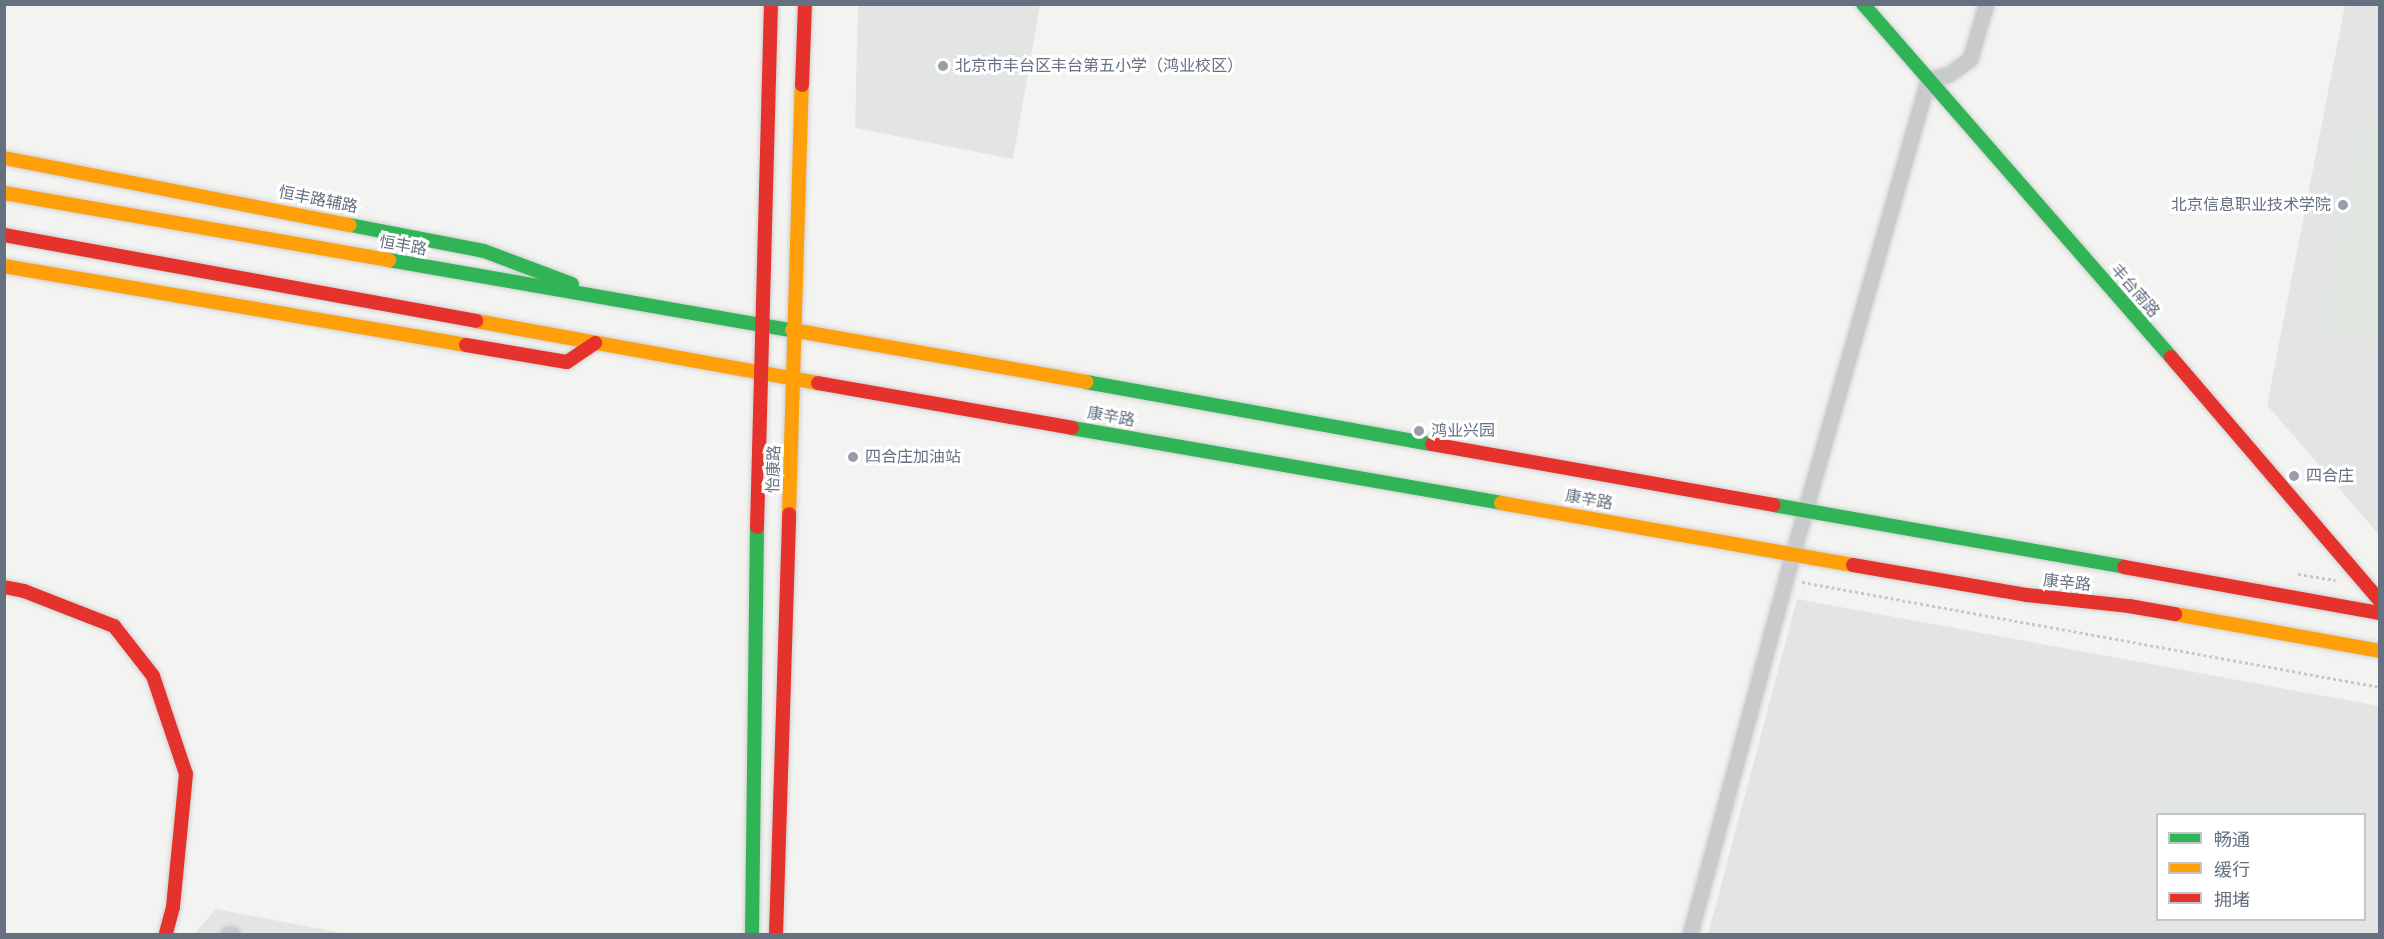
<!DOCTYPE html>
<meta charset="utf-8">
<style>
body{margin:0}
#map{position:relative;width:2384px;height:939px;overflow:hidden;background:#f3f4f2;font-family:Arial,"Noto Sans SC",sans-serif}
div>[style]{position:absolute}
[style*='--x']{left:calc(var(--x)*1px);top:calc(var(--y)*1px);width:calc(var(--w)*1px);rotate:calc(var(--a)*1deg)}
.built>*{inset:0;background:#e3e5e5}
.green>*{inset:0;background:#e2e6e1}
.path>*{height:3px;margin-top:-1.5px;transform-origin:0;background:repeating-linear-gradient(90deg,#c7c8c8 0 3px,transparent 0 6px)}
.roads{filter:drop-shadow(0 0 2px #cfd0d0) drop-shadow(0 0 2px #cfd0d0)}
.street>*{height:15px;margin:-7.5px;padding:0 7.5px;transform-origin:7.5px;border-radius:7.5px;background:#c9cacc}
.fast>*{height:14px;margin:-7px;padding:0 7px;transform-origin:7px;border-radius:7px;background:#30b455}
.slow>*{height:14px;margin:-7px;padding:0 7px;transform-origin:7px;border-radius:7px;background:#ff9f0a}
.jam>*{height:14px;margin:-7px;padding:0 7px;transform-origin:7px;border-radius:7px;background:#e5322d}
.dots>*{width:16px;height:16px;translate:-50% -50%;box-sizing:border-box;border:3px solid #fff;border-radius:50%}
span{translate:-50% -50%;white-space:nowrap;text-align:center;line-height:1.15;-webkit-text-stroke:6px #fff;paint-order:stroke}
.poi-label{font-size:16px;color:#657081}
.left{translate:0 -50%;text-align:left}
.right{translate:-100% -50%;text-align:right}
.street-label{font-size:16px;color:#657081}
.frame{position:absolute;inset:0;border:6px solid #657081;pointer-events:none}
.legend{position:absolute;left:2156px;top:813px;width:210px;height:108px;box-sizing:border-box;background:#fff;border:2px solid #c1c6cd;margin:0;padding:8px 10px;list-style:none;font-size:18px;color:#657081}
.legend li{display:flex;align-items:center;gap:12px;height:30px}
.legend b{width:30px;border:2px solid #c1c6cd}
</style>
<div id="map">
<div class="built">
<i style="clip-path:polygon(858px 5px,1040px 5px,1013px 159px,855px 128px)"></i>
<i style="clip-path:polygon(2345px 5px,2379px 5px,2379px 535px,2267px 405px)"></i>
<i style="clip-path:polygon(evenodd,1797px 599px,2379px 706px,2379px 934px,1708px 934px,1797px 599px,2158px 814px,2364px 814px,2364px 920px,2158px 920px,2158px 814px)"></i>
<i style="clip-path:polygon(216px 909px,347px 934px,194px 934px)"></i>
</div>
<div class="green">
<i style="clip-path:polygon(2365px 125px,2379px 128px,2379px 341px,2323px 330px)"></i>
</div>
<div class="path">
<i style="--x:2298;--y:574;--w:38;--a:9"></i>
<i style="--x:1802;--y:582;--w:587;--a:10.3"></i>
</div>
<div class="roads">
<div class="street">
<i style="--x:228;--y:934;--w:4;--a:0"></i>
<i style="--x:1690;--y:934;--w:395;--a:-74.9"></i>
<i style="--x:1793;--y:553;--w:492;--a:-74.1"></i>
<i style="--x:1928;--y:80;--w:22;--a:-16"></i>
<i style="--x:1949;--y:74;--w:26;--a:-36"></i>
<i style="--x:1970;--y:59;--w:57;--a:-73.8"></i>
</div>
<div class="fast">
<i style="--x:1863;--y:4;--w:468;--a:48.9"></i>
<i style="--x:350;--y:225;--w:136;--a:11"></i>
<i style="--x:484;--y:251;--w:94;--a:20.6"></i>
<i style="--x:389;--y:260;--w:409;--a:9.9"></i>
<i style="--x:1086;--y:382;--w:352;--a:10.2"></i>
<i style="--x:1072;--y:428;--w:436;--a:9.9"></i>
<i style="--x:1774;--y:505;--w:355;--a:10"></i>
<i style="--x:752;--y:934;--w:407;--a:-89.3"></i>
</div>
<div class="slow">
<i style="--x:4;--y:158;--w:352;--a:11"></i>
<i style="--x:4;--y:193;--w:391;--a:9.9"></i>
<i style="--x:4;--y:266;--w:469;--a:9.7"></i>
<i style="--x:476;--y:321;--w:348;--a:10.3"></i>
<i style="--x:792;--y:330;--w:299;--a:10"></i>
<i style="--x:1501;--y:503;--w:357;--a:10"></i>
<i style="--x:789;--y:514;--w:429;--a:-88.3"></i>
<i style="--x:2175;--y:614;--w:208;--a:10.2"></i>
</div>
<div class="jam">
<i style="--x:802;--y:85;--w:81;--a:-87.9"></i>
<i style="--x:4;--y:235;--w:480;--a:10.3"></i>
<i style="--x:466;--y:345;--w:102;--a:9.6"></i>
<i style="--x:567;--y:362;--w:34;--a:-34"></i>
<i style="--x:2171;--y:357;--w:321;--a:49.4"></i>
<i style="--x:818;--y:383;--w:258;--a:10"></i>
<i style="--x:1432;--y:444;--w:347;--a:10.1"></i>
<i style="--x:757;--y:527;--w:523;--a:-88.47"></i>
<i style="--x:1853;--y:565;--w:177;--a:9.8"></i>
<i style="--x:2027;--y:595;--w:103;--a:6.2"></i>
<i style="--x:2129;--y:606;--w:47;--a:9.9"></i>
<i style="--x:2124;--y:567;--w:260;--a:10.2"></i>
<i style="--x:4;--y:587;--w:20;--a:11"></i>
<i style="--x:24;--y:591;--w:97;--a:21.3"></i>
<i style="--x:114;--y:626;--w:63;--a:52"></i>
<i style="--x:153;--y:676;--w:103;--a:71.4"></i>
<i style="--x:186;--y:774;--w:134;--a:95.6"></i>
<i style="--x:173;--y:907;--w:28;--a:105"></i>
<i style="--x:776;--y:934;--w:420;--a:-88.2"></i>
</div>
</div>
<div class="dots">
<i style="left:943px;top:66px;background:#979ea9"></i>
<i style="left:2343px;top:205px;background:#979ea9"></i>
<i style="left:1419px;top:431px;background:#979ea9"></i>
<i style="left:853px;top:457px;background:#979ea9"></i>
<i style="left:2294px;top:476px;background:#979ea9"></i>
</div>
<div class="poi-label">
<span class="left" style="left:955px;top:66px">北京市丰台区丰台第五小学（鸿业校区）</span>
<span class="right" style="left:2331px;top:205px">北京信息职业技术学院</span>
<span class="left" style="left:1431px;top:431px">鸿业兴园</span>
<span class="left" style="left:865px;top:457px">四合庄加油站</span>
<span class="left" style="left:2306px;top:476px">四合庄</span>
</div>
<div class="street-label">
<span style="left:318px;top:200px;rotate:11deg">恒丰路辅路</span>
<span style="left:403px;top:246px;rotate:10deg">恒丰路</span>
<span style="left:2135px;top:291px;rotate:49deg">丰台南路</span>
<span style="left:1111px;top:417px;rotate:10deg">康辛路</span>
<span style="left:774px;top:469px;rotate:-88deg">怡康路</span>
<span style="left:1589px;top:500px;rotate:10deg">康辛路</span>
<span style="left:2067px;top:583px;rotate:6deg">康辛路</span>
</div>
<div class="frame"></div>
<ul class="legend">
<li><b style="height:8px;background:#30b455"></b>畅通</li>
<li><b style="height:8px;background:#ff9f0a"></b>缓行</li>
<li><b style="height:8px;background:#e5322d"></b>拥堵</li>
</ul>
</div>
